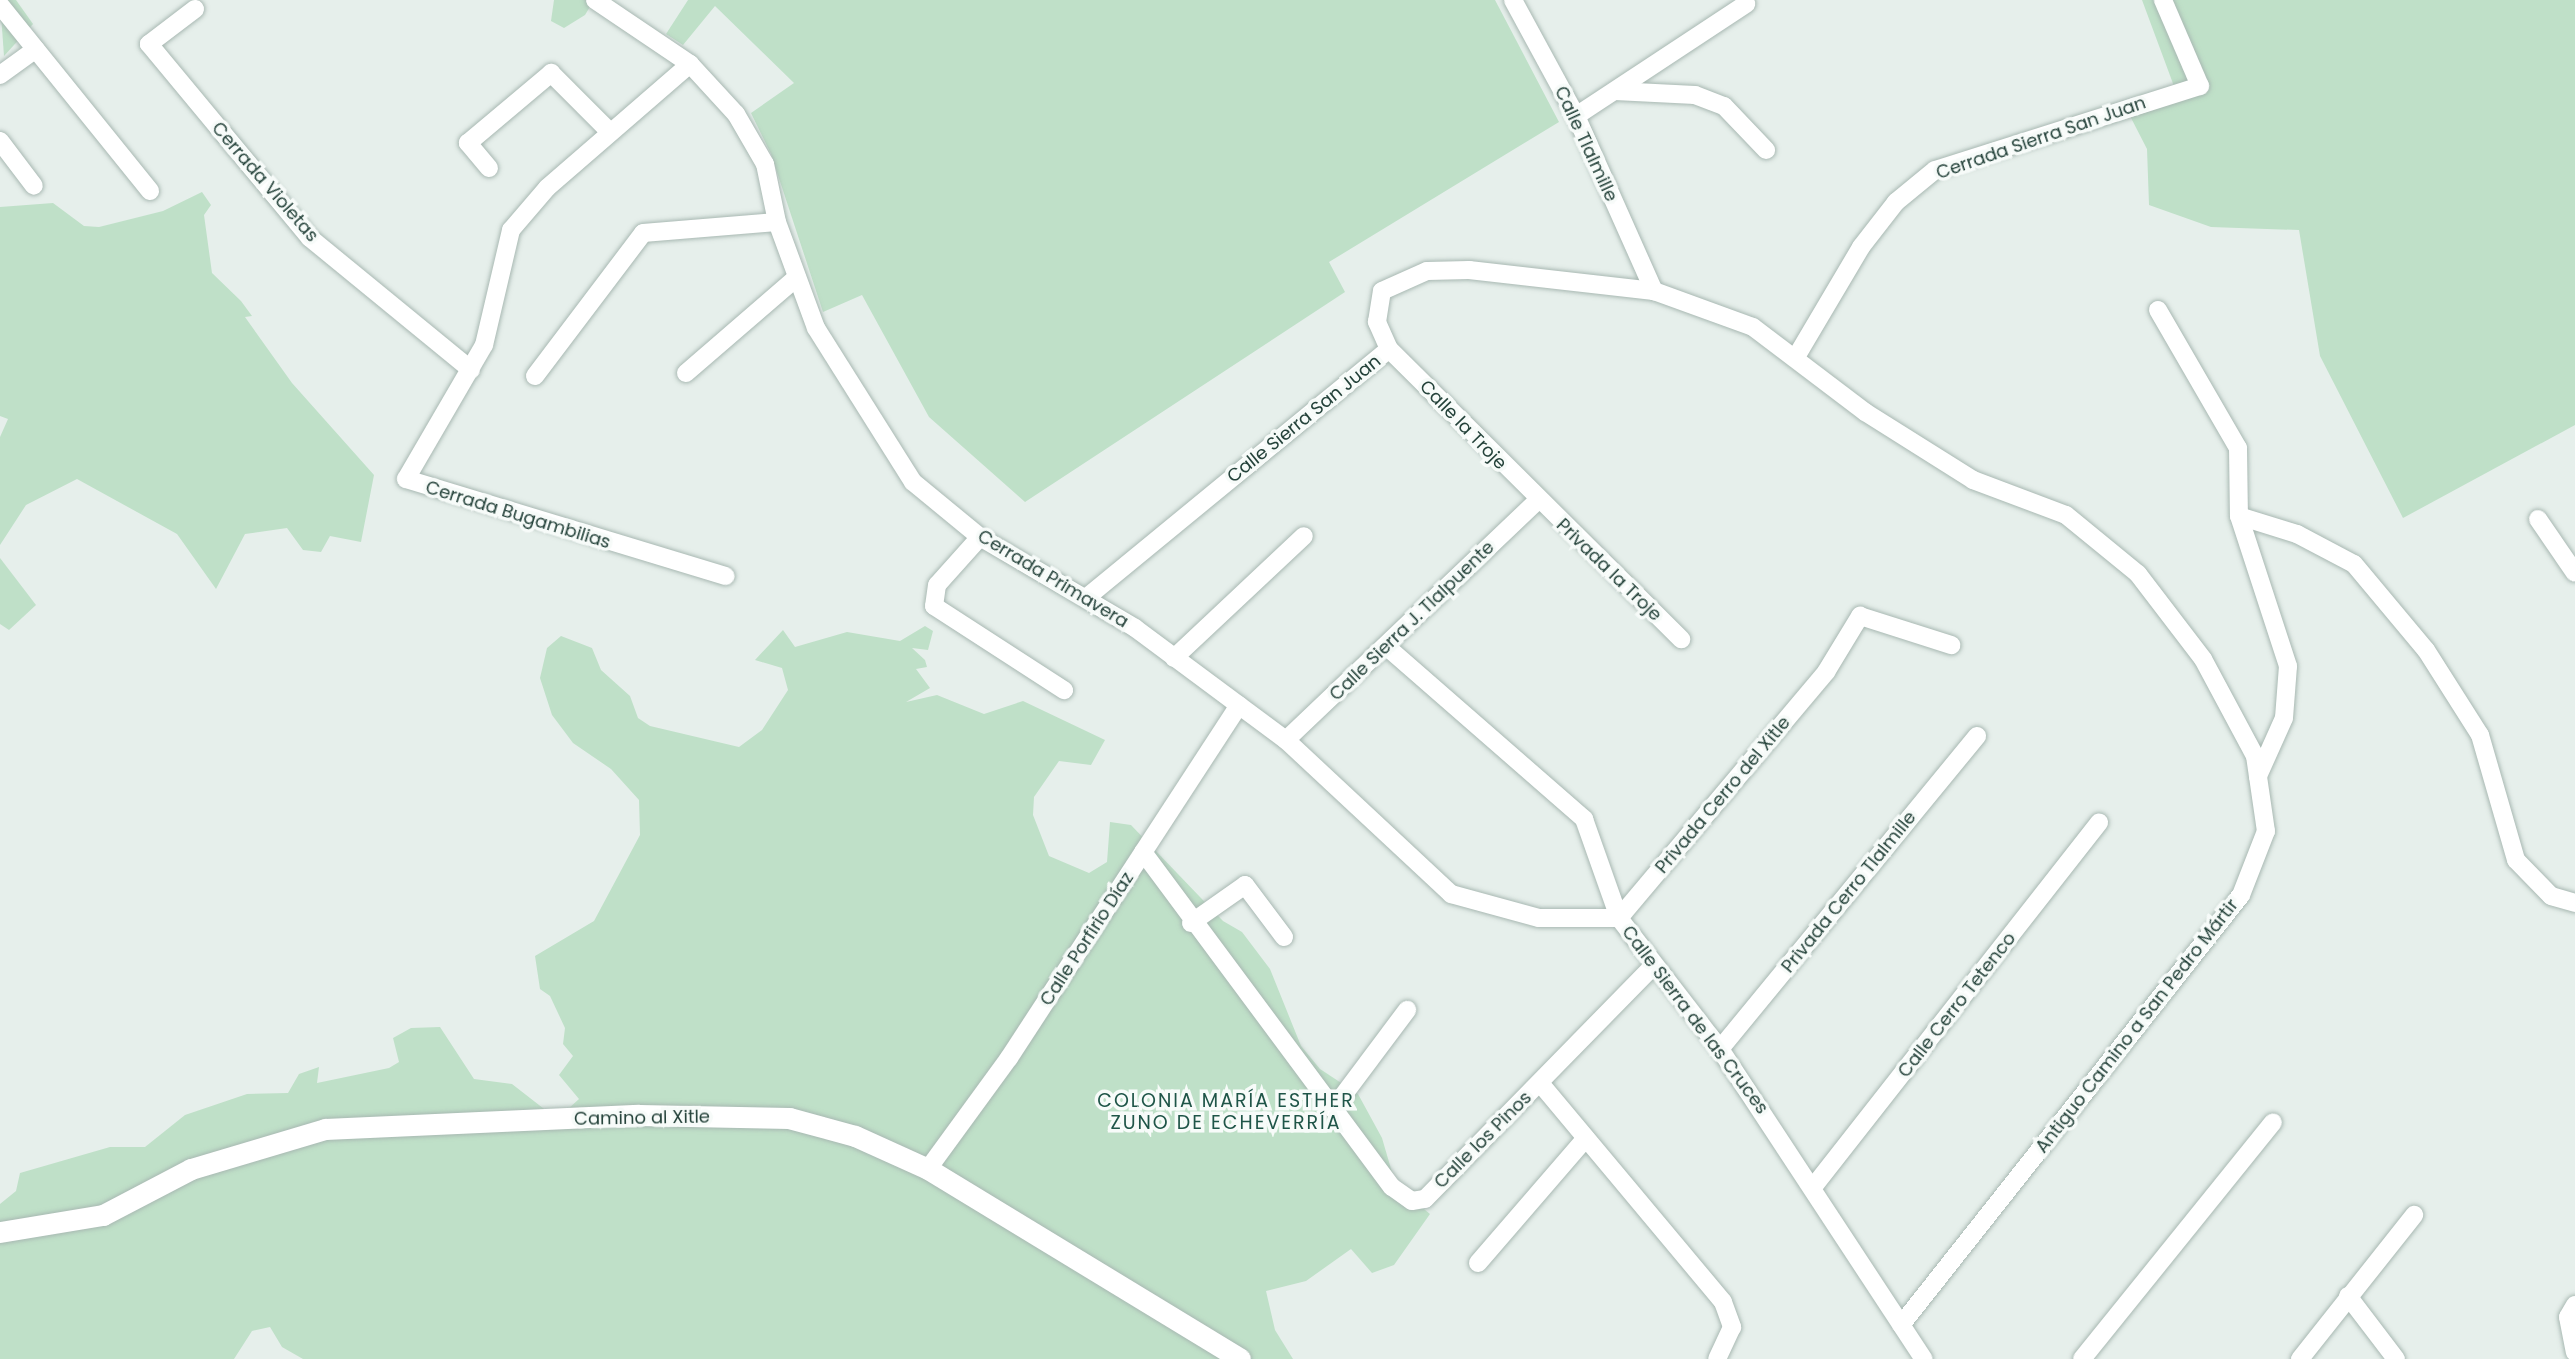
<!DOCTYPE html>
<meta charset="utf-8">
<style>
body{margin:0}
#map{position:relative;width:2575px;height:1359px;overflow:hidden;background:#e6efeb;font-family:Poppins,sans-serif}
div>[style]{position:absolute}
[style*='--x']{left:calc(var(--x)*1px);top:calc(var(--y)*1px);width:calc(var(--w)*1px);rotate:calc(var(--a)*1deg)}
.green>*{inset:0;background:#bfe0c8}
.roads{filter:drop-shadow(0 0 2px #a8b8b2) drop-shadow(0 0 2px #a8b8b2)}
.minor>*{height:18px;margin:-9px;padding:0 9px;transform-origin:9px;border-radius:9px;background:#fff}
.tertiary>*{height:21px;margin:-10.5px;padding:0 10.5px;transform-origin:10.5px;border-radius:10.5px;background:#fff}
span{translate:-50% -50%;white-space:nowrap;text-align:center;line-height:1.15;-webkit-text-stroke:7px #f7fbf9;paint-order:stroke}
.street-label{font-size:18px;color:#24423a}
.neighbourhood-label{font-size:19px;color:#1f5548;letter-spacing:2px}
</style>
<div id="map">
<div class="green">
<i style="clip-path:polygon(0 0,16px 0,33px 24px,4px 56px)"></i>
<i style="clip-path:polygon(554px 0,594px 0,585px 15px,564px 28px,551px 21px)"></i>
<i style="clip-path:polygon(688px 0,1495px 0,1559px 122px,1329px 262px,1345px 292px,1025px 502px,929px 417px,862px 295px,823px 312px,771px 154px,751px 113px,794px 83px,715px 6px,683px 45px,666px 34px)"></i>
<i style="clip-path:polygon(2142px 0,2575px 0,2575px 425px,2403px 518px,2320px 356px,2299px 230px,2211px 227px,2149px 205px,2147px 149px,2129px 114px,2178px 97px)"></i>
<i style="clip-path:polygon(202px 192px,211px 205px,204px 215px,212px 273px,241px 301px,252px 316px,245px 317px,292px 383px,374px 475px,361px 542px,330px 536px,321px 552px,303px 550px,287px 528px,245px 534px,216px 589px,177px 534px,77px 479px,26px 505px,0 545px,0 437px,8px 419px,0 416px,0 207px,53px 203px,84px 226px,99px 227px,163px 211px)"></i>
<i style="clip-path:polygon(0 558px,36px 605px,9px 630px,0 624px)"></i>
<i style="clip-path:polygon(925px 626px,933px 631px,928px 650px,912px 648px,925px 660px,927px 667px,916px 669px,930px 688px,906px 702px,937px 695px,984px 714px,1023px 701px,1105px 740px,1091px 765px,1059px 761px,1034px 797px,1033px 815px,1049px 856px,1089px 873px,1107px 862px,1110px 822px,1131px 825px,1223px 921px,1242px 932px,1270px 969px,1301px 1046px,1320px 1069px,1358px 1094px,1382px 1138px,1396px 1186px,1430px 1214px,1394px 1265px,1372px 1273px,1351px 1249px,1306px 1281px,1266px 1291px,1275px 1330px,1293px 1359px,303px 1359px,282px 1347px,270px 1327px,252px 1331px,234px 1359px,0 1359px,0 1204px,16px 1191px,20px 1173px,110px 1147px,145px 1147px,185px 1115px,247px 1094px,288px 1093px,299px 1074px,319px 1067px,317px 1083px,389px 1068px,399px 1062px,393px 1038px,411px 1028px,440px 1027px,474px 1079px,512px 1084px,557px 1119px,579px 1099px,559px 1075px,573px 1056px,563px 1044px,565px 1028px,550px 996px,540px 989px,535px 956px,594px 921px,640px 835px,639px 800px,611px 769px,573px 743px,552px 715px,540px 678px,547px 648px,561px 636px,592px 648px,601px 670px,630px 696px,638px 718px,650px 726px,739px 747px,762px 730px,788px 690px,782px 668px,755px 660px,783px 630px,795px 647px,847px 632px,900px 641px)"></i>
</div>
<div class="roads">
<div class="minor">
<i style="--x:595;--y:0;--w:115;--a:34"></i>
<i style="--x:690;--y:64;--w:68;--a:47.4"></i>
<i style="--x:736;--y:114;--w:58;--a:59.9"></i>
<i style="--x:765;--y:164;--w:59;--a:78.3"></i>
<i style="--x:777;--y:222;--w:113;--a:69.8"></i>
<i style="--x:816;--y:328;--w:182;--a:57.8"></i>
<i style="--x:913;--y:482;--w:87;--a:39.4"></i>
<i style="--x:980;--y:537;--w:180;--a:30.4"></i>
<i style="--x:1135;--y:628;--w:188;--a:36.6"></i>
<i style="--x:1286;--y:740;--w:226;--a:43"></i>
<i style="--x:1451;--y:894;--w:91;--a:15.3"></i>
<i style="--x:1539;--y:918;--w:80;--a:0"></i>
<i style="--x:1619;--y:918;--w:322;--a:-49.9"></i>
<i style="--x:1826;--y:672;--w:66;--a:-58.7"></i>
<i style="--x:1860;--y:616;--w:96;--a:17.7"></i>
<i style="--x:1513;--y:0;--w:132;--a:61.5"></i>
<i style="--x:1576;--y:116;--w:192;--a:66"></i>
<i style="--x:0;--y:5;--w:239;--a:51.1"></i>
<i style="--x:195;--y:9;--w:58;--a:142.7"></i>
<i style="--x:149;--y:44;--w:252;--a:50.3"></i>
<i style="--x:310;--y:238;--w:208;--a:39.3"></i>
<i style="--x:690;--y:64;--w:189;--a:139.1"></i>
<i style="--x:547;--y:188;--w:55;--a:130.6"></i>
<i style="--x:511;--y:230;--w:118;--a:103.2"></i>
<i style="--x:484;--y:345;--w:155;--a:120.2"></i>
<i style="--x:406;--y:479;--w:334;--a:16.9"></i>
<i style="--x:0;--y:75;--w:44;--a:-35.8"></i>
<i style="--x:1615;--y:91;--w:80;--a:2.9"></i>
<i style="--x:1695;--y:95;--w:31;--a:21"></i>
<i style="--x:1724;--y:106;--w:61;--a:46.3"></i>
<i style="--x:1576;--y:116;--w:204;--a:-33.4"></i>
<i style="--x:0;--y:141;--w:56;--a:52.9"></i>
<i style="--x:489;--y:168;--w:33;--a:-130"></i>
<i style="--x:468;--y:143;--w:109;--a:-40.1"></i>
<i style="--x:551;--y:73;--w:83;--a:45"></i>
<i style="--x:2158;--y:310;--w:160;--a:59.9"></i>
<i style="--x:2238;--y:448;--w:68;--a:89.2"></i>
<i style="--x:2239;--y:516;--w:158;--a:71.9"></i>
<i style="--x:2288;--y:666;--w:52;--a:94.4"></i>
<i style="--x:2284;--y:718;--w:64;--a:114.1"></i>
<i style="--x:1389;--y:349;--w:412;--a:44.8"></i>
<i style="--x:1796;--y:357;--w:128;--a:-59.4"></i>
<i style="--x:1861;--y:247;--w:57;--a:-52.1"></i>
<i style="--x:1896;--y:202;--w:50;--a:-39.4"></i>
<i style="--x:1935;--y:170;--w:278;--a:-17.6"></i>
<i style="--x:2200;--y:86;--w:94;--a:-113.3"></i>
<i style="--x:686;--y:373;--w:144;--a:-40.8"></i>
<i style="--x:535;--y:376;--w:179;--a:-52.9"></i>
<i style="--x:643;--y:233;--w:134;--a:-4.7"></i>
<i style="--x:2239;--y:516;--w:61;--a:17.2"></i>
<i style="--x:2297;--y:534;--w:64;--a:27.8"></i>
<i style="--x:2354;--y:564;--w:112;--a:50.1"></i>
<i style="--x:2426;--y:650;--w:101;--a:57.6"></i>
<i style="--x:2480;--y:735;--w:130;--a:73.9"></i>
<i style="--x:2516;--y:860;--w:50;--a:45.8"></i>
<i style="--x:2551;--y:896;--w:25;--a:16"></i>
<i style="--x:2538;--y:519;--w:65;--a:55.6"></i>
<i style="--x:980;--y:537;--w:64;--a:131.9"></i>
<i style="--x:937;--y:585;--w:21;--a:98"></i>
<i style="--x:934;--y:606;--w:155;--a:32.9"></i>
<i style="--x:1086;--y:598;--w:392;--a:-39.4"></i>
<i style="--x:1389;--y:349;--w:30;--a:-114"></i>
<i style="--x:1377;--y:322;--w:31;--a:-81"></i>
<i style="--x:1382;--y:291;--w:49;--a:-24"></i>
<i style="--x:1427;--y:271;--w:42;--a:-1.4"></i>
<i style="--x:1469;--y:270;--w:186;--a:6.5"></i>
<i style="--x:1654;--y:291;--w:105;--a:20"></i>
<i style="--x:1753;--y:327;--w:141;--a:37.2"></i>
<i style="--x:1865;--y:412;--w:128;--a:32.2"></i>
<i style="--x:1973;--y:480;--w:99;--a:20.6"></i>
<i style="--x:2066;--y:515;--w:93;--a:39.3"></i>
<i style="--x:2138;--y:574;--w:107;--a:52.6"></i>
<i style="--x:2203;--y:659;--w:110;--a:61.8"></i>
<i style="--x:2255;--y:756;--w:76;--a:81.7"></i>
<i style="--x:2266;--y:831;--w:69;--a:111.3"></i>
<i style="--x:2241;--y:895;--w:548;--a:128.33"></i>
<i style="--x:1387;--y:647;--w:262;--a:41.1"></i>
<i style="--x:1584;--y:819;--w:105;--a:70.5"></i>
<i style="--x:1619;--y:918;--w:165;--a:52.4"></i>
<i style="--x:1720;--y:1049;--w:371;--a:56.7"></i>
<i style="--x:1174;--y:658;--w:178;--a:-43.2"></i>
<i style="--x:1286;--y:740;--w:347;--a:-43.6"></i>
<i style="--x:1143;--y:852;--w:417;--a:53.4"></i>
<i style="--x:1392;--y:1187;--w:24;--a:35"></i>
<i style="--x:1412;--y:1201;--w:13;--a:-9"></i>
<i style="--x:1425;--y:1199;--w:327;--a:-45.6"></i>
<i style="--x:1191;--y:923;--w:66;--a:-35.1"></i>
<i style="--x:1245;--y:885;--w:65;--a:53.1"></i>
<i style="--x:1720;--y:1049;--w:405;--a:-50.6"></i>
<i style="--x:1540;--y:1083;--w:285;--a:50.1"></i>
<i style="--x:1723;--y:1302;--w:27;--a:70"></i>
<i style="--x:1732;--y:1327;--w:35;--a:115"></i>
<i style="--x:1333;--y:1109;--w:124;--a:-53.2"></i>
<i style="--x:928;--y:1169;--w:137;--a:-53.9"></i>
<i style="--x:1009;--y:1058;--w:421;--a:-56.9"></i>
<i style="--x:1814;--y:1186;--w:462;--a:-51.9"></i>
<i style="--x:1478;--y:1263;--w:165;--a:-49.2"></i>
<i style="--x:2348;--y:1296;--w:79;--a:52.7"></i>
<i style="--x:2575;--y:1305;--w:14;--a:120"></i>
<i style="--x:2568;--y:1317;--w:36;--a:79"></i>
<i style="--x:2082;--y:1359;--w:304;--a:-51.1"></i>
<i style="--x:2300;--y:1359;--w:184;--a:-51.6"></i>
</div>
<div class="tertiary">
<i style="--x:0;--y:1232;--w:104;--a:-9.4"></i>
<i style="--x:103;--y:1215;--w:99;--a:-27.6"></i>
<i style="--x:191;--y:1169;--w:140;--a:-16.6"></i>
<i style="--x:325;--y:1129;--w:314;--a:-2.6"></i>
<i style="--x:639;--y:1115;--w:150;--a:1.1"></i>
<i style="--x:789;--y:1118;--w:68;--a:15.3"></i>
<i style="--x:855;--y:1136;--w:80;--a:24.3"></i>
<i style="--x:928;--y:1169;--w:365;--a:31.3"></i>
</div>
</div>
<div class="street-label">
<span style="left:2041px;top:138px;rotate:-19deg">Cerrada Sierra San Juan</span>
<span style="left:1586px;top:144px;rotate:65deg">Calle Tlalmille</span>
<span style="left:265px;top:182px;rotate:49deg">Cerrada Violetas</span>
<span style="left:1304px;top:419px;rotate:-39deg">Calle Sierra San Juan</span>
<span style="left:1463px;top:425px;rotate:46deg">Calle la Troje</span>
<span style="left:518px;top:515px;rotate:17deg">Cerrada Bugambilias</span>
<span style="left:1609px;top:570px;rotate:44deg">Privada la Troje</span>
<span style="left:1053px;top:579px;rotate:31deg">Cerrada Primavera</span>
<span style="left:1412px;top:621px;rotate:-44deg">Calle Sierra J. Tlalpuente</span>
<span style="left:1723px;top:795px;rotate:-50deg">Privada Cerro del Xitle</span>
<span style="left:1849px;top:892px;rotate:-51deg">Privada Cerro Tlalmille</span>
<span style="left:1087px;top:939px;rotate:-57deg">Calle Porfirio Díaz</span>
<span style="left:1957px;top:1005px;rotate:-52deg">Calle Cerro Tetenco</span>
<span style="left:1695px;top:1020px;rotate:53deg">Calle Sierra de las Cruces</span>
<span style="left:2137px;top:1026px;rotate:-52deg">Antiguo Camino a San Pedro Mártir</span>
<span style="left:642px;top:1118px;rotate:-1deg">Camino al Xitle</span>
<span style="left:1483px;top:1140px;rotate:-45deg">Calle los Pinos</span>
</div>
<div class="neighbourhood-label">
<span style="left:1226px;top:1112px">COLONIA MARÍA ESTHER<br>ZUNO DE ECHEVERRÍA</span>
</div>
</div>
